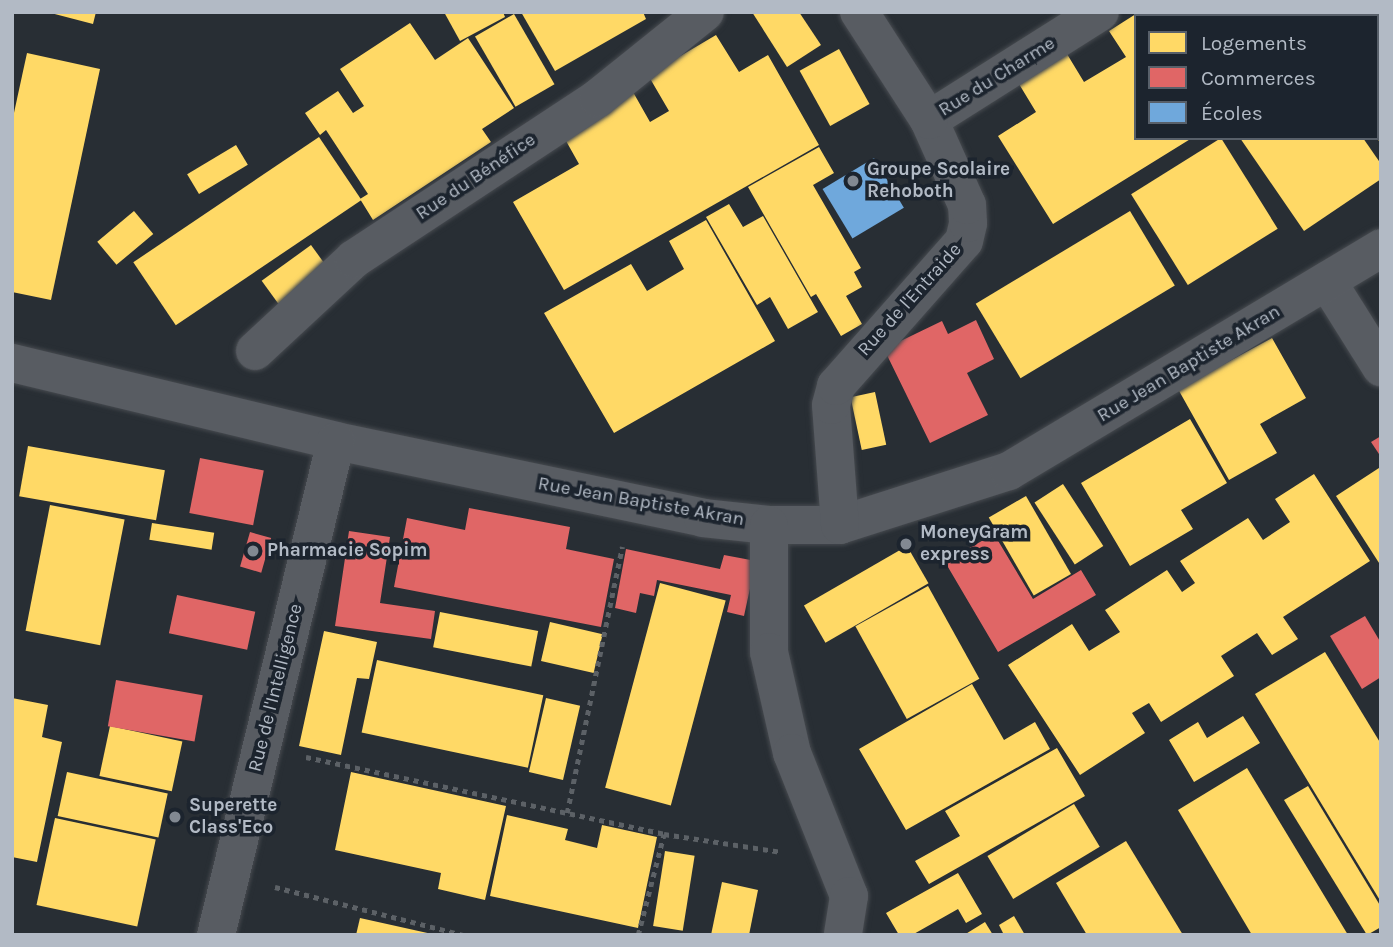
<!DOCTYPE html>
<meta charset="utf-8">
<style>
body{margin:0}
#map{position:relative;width:1393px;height:947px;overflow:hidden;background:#282e34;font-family:Karla,sans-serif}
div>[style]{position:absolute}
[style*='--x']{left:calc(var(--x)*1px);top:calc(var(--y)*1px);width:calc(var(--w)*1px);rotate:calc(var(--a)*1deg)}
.homes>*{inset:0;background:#ffd966;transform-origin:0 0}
.shops>*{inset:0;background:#e06666;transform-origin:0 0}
.schools>*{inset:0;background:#6fa8dc;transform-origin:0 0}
.path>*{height:4.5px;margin-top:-2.25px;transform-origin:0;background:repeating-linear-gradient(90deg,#5c6166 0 5px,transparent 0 10px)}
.roads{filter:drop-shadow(0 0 2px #464a4f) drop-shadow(0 0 2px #464a4f)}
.street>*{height:38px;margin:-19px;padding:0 19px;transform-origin:19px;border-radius:19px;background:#585c62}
.dots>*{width:19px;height:19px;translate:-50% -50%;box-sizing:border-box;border:4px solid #1c242e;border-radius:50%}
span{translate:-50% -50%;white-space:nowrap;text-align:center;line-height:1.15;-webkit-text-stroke:7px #1c242e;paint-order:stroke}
.street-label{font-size:19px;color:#b2bac5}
.poi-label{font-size:19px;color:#b2bac5;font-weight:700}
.left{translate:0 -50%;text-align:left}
.frame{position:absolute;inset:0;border:14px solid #b2bac5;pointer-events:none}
.legend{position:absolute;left:1134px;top:14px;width:245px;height:126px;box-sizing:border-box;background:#1c242e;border:2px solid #58606a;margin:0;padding:9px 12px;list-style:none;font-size:21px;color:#b2bac5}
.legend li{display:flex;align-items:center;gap:14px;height:35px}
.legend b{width:35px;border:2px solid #58606a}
</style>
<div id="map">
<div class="homes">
<i style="clip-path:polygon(47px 12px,96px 12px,93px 24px)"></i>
<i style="clip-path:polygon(444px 12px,503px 12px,505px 17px,460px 41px)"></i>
<i style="clip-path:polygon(521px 12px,643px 12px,646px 19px,555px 71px)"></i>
<i style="clip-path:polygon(752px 12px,799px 12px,821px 45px,787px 67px)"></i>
<i style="clip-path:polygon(1139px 12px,1156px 16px,1136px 16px,1136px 138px,1192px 138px,1053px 224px,998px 136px,1036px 112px,1019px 84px,1067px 54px,1084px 82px,1126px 57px,1109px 31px)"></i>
<i style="clip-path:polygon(1184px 12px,1381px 12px,1381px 30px,1377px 33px,1377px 16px)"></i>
<i style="left:514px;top:14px;width:81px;height:45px;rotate:60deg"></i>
<i style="clip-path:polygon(410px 23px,435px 60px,468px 38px,514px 108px,482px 129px,491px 142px,373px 220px,360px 199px,368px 194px,326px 130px,320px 135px,305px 113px,338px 91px,353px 113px,364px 106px,340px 69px)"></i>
<i style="clip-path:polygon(716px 35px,739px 72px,768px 55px,819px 145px,564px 290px,513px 202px,579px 164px,561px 132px,633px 92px,650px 122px,669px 111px,648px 75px)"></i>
<i style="clip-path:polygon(1381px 42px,1381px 144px,1377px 138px)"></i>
<i style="left:839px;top:49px;width:63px;height:45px;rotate:61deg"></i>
<i style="clip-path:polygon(27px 53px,100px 69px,51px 300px,12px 292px,12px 122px)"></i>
<i style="left:319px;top:137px;width:76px;height:224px;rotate:56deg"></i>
<i style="left:1221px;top:138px;width:107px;height:106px;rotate:58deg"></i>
<i style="clip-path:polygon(1240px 138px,1363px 138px,1381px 164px,1381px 179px,1304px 231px)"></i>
<i style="left:236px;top:145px;width:23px;height:57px;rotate:59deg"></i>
<i style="clip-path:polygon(819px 147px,834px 173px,813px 185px,861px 268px,854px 272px,862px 287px,846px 296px,862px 324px,841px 336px,816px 294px,811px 297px,748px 187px)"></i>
<i style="clip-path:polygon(729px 204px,743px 227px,763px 216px,818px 312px,788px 329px,770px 297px,757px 305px,706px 217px)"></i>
<i style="left:134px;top:211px;width:30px;height:48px;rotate:50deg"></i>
<i style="left:1130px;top:211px;width:87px;height:180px;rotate:59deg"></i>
<i style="clip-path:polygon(706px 220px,775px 341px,614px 433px,544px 313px,631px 264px,647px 291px,684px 269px,669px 241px)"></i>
<i style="left:311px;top:245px;width:34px;height:61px;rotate:54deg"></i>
<i style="clip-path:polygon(1272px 338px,1306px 398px,1260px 424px,1277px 453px,1229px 480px,1178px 389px)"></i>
<i style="left:875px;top:392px;width:54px;height:25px;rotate:78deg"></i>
<i style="clip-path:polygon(1190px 419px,1227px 483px,1181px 510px,1193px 529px,1130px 566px,1081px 483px)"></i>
<i style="left:28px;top:446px;width:139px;height:51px;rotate:10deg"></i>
<i style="clip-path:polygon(1379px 468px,1381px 470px,1381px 566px,1336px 496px)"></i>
<i style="clip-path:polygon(1314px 474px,1370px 561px,1283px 617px,1298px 639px,1272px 655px,1257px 633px,1221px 656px,1234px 676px,1161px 722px,1149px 703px,1132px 713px,1145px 733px,1080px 775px,1008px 665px,1072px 624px,1089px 651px,1120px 632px,1105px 610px,1167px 570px,1182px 592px,1195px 583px,1180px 561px,1248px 518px,1263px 540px,1290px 522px,1275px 499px)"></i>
<i style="left:1063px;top:484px;width:74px;height:34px;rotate:57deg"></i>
<i style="left:1026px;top:496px;width:90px;height:43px;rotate:60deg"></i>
<i style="left:50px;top:505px;width:76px;height:128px;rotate:11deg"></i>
<i style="left:152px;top:523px;width:63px;height:17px;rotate:9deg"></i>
<i style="left:907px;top:546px;width:43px;height:119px;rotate:60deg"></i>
<i style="left:660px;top:583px;width:68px;height:212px;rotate:15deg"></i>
<i style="left:928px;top:586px;width:106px;height:83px;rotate:61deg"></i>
<i style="left:440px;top:612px;width:100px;height:36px;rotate:11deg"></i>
<i style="left:550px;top:622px;width:54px;height:40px;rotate:13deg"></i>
<i style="clip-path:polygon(324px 631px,377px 642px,369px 679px,357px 678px,341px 755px,299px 746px)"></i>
<i style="clip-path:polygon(1325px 652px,1381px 744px,1381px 902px,1255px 694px)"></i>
<i style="left:377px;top:660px;width:170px;height:74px;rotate:12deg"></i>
<i style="clip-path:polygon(972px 684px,1004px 740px,1035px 722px,1050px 749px,906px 830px,859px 749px)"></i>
<i style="clip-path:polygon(12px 698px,48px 705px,42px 737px,62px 742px,37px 862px,12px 857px)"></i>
<i style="left:546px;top:698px;width:35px;height:76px;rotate:13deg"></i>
<i style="clip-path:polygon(1243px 716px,1260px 743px,1194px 782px,1169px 740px,1198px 722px,1207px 738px)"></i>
<i style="left:110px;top:726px;width:74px;height:51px;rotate:12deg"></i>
<i style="clip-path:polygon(1057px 748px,1085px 796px,929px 884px,915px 861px,960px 836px,945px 811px)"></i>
<i style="clip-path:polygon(1247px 768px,1348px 935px,1252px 935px,1178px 810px)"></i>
<i style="left:67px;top:772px;width:103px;height:45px;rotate:12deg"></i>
<i style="clip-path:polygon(351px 772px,506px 806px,485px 900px,438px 889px,441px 873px,335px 850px)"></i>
<i style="clip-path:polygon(1308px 786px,1381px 907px,1381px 927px,1367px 935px,1284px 800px)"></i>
<i style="left:1074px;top:804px;width:50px;height:101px;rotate:59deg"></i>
<i style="clip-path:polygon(507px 815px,568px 829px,565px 840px,597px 848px,602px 825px,657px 837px,638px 928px,490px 896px)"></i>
<i style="left:55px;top:818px;width:103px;height:89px;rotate:12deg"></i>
<i style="clip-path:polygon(1126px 841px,1183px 935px,1087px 935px,1056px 883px)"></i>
<i style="left:665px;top:851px;width:30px;height:76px;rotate:9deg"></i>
<i style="clip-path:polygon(958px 873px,982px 914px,966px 923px,958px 909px,912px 935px,899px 935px,886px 913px)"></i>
<i style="clip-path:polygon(722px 882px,758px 890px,749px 935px,711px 935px)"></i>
<i style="clip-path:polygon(1014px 916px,1025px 935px,1004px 935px,999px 925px)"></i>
<i style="clip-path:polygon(360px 918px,432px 934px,432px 935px,356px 935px)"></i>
<i style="clip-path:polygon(985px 922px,993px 935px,964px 935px)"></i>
</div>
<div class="shops">
<i style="clip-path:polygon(976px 320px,994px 359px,967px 373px,988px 415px,930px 443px,884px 349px,942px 321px,948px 334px)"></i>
<i style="clip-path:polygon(1381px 436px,1381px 457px,1371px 442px)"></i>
<i style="left:200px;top:458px;width:65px;height:56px;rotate:11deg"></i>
<i style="clip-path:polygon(469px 508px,570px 527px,566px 549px,614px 559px,601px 627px,394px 587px,407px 518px,465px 530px)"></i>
<i style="clip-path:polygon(349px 531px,390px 537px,380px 603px,435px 611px,431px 639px,335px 626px)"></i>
<i style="left:250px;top:532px;width:22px;height:36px;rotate:16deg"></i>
<i style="clip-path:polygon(994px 534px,1033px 599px,1081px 570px,1096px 595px,998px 652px,945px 562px)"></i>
<i style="clip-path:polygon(626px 549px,720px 569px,724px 555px,756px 561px,744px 616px,727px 612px,731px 595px,657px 580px,654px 596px,640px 593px,636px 613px,615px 608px)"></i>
<i style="left:177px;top:595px;width:80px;height:39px;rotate:12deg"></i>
<i style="clip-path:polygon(1365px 616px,1381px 643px,1381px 677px,1362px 689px,1330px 636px)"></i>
<i style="left:116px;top:680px;width:88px;height:47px;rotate:10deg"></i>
</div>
<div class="schools">
<i style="left:874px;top:158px;width:58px;height:60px;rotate:59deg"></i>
</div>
<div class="path">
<i style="--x:306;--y:757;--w:366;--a:12.1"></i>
<i style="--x:664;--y:834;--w:119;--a:8.7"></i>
<i style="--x:567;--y:813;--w:272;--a:-78.3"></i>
<i style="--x:275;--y:887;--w:194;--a:14.3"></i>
<i style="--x:638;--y:935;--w:104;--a:-75.6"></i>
</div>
<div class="roads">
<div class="street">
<i style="--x:929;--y:120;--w:202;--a:-32.3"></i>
<i style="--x:1327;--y:281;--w:102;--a:57.9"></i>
<i style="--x:255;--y:351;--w:135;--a:-42.9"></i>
<i style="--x:354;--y:259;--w:292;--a:-33.4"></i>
<i style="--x:598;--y:98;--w:137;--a:-38.8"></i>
<i style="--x:12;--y:363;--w:333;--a:13.5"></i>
<i style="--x:336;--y:441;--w:375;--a:11.8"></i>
<i style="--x:703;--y:518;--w:66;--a:6.1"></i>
<i style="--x:769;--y:525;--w:71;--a:0"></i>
<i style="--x:840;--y:525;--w:177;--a:-17.7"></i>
<i style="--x:1009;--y:471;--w:434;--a:-30.9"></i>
<i style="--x:769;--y:525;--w:127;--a:90"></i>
<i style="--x:769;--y:652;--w:104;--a:77.2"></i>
<i style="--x:792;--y:753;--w:154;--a:68.3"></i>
<i style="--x:849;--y:896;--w:39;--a:99"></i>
<i style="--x:840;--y:525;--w:120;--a:-94.3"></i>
<i style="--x:831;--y:405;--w:20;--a:-75"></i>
<i style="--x:836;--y:386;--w:193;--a:-48.6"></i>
<i style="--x:964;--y:241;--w:18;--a:-77"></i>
<i style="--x:968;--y:223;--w:18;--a:-93"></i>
<i style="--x:967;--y:205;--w:93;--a:-114.1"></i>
<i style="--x:929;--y:120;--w:129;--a:-122.9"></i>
<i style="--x:216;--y:935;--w:508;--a:-76.35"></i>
</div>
</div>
<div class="dots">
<i style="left:853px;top:181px;background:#828992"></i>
<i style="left:906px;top:544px;background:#828992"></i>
<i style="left:253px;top:551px;background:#828992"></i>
<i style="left:175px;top:817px;background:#828992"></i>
</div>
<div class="street-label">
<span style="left:997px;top:77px;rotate:-32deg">Rue du Charme</span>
<span style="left:476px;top:177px;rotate:-34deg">Rue du Bénéfice</span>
<span style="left:910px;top:300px;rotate:-48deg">Rue de l'Entraide</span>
<span style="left:1189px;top:364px;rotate:-31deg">Rue Jean Baptiste Akran</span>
<span style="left:641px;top:502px;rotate:10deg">Rue Jean Baptiste Akran</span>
<span style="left:276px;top:688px;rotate:-76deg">Rue de l'Intelligence</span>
</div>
<div class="poi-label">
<span class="left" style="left:867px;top:181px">Groupe Scolaire<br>Rehoboth</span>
<span class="left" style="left:920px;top:544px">MoneyGram<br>express</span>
<span class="left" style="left:267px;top:551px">Pharmacie Sopim</span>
<span class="left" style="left:189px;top:817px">Superette<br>Class'Eco</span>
</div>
<div class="frame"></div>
<ul class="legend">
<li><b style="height:19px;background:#ffd966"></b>Logements</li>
<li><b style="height:19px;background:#e06666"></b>Commerces</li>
<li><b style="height:19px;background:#6fa8dc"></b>Écoles</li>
</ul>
</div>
